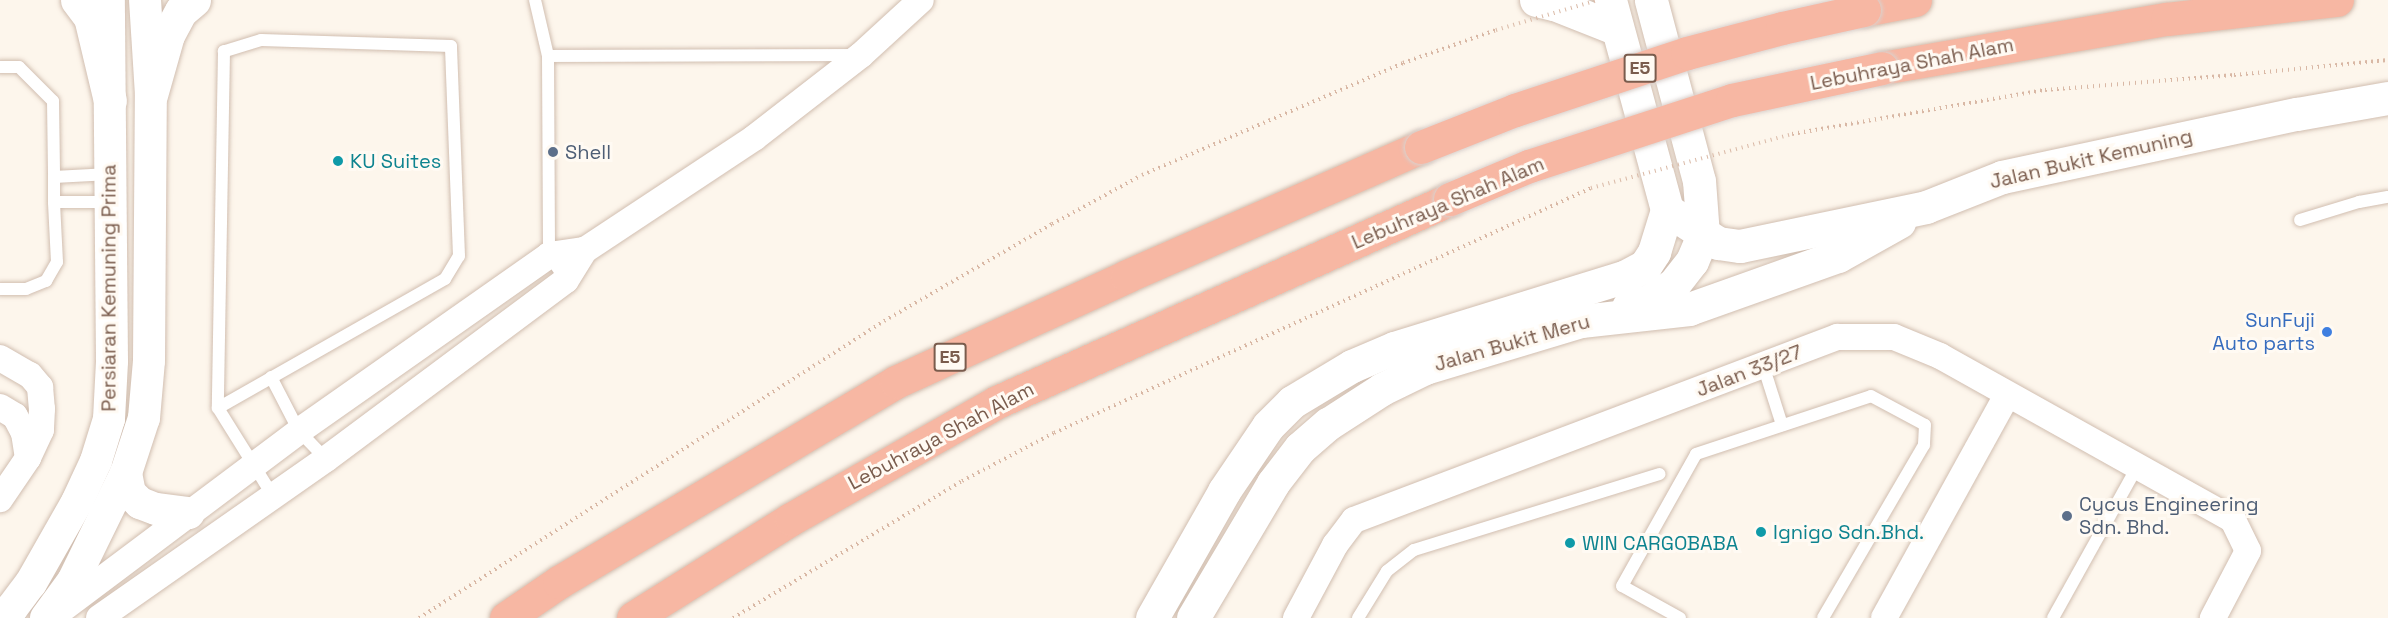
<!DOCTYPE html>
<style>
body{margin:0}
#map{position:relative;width:2388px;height:618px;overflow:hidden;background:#fdf6ec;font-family:"Space Grotesk",sans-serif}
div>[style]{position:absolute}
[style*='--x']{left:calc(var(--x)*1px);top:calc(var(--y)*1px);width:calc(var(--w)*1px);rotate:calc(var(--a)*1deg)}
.path>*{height:4px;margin-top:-2px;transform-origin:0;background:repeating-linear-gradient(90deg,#d9b8a5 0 1.5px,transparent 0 6px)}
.roads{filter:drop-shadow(0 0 2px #d1beb0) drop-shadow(0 0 2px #d1beb0)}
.service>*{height:12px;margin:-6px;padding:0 6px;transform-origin:6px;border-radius:6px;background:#fff}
.minor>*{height:26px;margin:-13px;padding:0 13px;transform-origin:13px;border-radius:13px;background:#fff}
.tertiary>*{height:32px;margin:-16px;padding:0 16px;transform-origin:16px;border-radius:16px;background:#fff}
.secondary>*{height:33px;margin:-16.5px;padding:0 16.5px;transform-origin:16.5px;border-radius:16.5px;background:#fff}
.motorway>*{height:33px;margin:-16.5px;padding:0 16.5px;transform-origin:16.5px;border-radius:16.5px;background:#f7b7a3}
.path-bridge>*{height:4px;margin-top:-2px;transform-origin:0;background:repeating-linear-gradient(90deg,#d9b8a5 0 1.5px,transparent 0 6px)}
.bridges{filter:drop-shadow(0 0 2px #dad1cd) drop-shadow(0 0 2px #dad1cd)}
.motorway-bridge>*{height:33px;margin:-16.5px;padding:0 16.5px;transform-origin:16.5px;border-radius:16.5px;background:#f7b7a3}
.dots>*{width:16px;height:16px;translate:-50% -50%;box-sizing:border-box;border:3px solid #fffaf3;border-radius:50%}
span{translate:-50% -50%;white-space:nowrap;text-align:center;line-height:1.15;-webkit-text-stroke:6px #fffaf3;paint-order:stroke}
.shield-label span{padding:2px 4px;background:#fffaf3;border:2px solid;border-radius:4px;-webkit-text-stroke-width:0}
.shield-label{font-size:18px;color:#7a5c4d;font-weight:700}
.street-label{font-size:20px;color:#7a5c4d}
.service-label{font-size:20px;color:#4e5e75}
.left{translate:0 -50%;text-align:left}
.culture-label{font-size:20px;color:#0d838f}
.shop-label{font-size:20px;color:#366cbe}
.right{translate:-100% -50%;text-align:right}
</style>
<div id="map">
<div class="path">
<i style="--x:1792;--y:134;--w:257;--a:-9.9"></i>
<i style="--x:2045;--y:90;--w:190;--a:-4.5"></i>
<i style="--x:2234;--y:75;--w:155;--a:-5.6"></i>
<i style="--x:419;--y:618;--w:552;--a:-32.57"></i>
<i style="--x:884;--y:321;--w:194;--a:-30"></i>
<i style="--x:1052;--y:224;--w:102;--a:-28.6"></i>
<i style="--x:1142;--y:175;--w:284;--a:-23.2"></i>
<i style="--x:733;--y:618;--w:267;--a:-30.9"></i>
<i style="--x:962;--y:481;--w:104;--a:-27.6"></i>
<i style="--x:1054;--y:433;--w:590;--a:-24.52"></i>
</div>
<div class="roads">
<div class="service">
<i style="--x:535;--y:0;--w:57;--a:76.9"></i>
<i style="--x:548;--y:56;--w:308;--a:-0.2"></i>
<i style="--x:548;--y:56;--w:199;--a:89.7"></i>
<i style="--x:549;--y:255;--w:30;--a:56"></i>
<i style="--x:0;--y:67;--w:19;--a:0"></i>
<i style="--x:19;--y:67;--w:48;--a:45"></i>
<i style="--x:53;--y:101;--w:76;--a:89.2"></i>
<i style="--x:54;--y:177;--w:56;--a:-3.1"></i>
<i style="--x:54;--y:177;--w:25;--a:90"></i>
<i style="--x:2300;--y:220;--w:62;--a:-17"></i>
<i style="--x:2359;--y:202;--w:29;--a:-10"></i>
<i style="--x:0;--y:289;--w:26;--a:0"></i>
<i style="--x:26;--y:289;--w:22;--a:-22"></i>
<i style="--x:46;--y:281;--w:22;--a:-60"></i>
<i style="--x:57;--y:262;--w:60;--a:-92.9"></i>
<i style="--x:54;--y:202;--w:55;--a:0"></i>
<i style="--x:1763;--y:365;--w:63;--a:72.4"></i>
<i style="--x:271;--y:377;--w:61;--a:62.6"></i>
<i style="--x:299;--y:431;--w:39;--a:46"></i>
<i style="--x:218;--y:408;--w:261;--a:-29.6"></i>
<i style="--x:445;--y:279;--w:27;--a:-59"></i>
<i style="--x:459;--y:256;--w:210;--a:-92.2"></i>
<i style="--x:451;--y:46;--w:190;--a:-178.2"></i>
<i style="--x:261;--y:40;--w:39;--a:163"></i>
<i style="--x:224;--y:51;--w:357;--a:91"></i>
<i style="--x:218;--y:408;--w:104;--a:58"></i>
<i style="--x:1358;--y:618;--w:55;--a:-58.3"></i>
<i style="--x:1387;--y:571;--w:34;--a:-38"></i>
<i style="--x:1414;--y:550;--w:257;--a:-17.2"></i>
<i style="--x:1680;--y:618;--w:66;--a:-151.1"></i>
<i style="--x:1622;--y:586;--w:151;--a:-60.7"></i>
<i style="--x:1696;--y:454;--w:184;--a:-18.3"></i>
<i style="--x:1871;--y:396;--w:61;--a:28.2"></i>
<i style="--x:1925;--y:425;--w:20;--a:93"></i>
<i style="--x:1924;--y:445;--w:200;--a:120.3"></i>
<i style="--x:2053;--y:618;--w:173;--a:-60.9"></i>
</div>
<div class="minor">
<i style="--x:0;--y:358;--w:34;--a:30"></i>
<i style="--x:30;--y:375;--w:16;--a:50"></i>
<i style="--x:40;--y:387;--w:22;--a:85"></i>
<i style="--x:42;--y:409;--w:21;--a:93"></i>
<i style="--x:41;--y:430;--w:31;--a:115"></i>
<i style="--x:28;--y:458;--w:50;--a:124.3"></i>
<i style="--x:0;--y:407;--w:17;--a:31"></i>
<i style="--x:15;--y:416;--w:19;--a:62"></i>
<i style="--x:24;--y:433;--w:25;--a:81"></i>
<i style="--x:57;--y:613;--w:303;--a:-36.9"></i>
<i style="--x:299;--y:431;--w:306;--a:-35.1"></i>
<i style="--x:549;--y:255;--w:36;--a:-8"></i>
<i style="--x:99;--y:618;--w:277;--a:-35"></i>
<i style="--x:326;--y:459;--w:299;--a:-36.7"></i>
<i style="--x:566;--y:280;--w:36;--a:-58"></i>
<i style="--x:585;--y:250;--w:203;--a:-33.5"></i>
<i style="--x:754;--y:138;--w:135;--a:-37.8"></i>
<i style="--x:861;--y:55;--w:81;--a:-42.5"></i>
<i style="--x:1296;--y:618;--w:83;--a:-61.9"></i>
<i style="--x:1335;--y:545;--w:31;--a:-53"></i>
<i style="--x:1354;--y:520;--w:517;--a:-20.75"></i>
<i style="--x:1837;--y:337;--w:57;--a:0"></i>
<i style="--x:1894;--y:337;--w:50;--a:22.4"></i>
<i style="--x:1940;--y:356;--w:336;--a:29.2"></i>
<i style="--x:2233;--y:520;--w:34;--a:64"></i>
<i style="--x:2248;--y:551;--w:76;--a:117.6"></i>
<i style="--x:1884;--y:618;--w:255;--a:-61.1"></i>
</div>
<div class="tertiary">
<i style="--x:126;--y:473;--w:20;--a:79"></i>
<i style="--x:130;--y:493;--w:14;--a:45"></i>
<i style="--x:140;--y:503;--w:17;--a:21"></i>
<i style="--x:156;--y:509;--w:33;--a:7"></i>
<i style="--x:0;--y:618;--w:16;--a:-40"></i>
<i style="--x:12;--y:608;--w:31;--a:-53"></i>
<i style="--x:31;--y:583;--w:93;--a:-60.4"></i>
<i style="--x:77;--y:502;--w:45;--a:-65.1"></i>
<i style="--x:96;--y:461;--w:44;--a:-72.8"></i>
<i style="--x:109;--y:419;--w:58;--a:-87"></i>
<i style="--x:112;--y:361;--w:361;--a:-90.5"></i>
<i style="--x:46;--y:618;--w:46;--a:-53.9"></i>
<i style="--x:73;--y:581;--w:120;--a:-63.9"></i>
<i style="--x:126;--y:473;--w:58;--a:-71.9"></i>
<i style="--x:144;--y:418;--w:57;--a:-85"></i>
<i style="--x:149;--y:361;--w:266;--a:-89.6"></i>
<i style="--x:151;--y:95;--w:95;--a:-93.6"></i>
</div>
<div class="secondary">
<i style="--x:77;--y:0;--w:21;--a:53"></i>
<i style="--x:90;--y:17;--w:86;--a:76.6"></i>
<i style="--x:1536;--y:0;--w:18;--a:13"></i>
<i style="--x:1554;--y:4;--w:68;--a:21.6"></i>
<i style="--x:1610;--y:0;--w:218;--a:74.8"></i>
<i style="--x:1667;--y:210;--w:61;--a:32.9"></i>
<i style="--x:1718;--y:243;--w:22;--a:8"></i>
<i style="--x:1740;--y:246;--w:190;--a:-11.8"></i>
<i style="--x:1926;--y:207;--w:82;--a:-21.5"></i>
<i style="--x:2002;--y:177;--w:302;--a:-12.1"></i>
<i style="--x:2297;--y:114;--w:92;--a:-10"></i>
<i style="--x:151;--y:95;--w:62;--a:-74.2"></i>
<i style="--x:168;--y:35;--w:27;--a:-62"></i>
<i style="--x:181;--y:11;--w:17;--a:-40"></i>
<i style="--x:1628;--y:307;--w:22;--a:-16"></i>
<i style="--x:1649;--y:301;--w:30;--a:-34"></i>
<i style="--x:1674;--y:284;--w:29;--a:-52"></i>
<i style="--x:1692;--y:261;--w:28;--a:-67"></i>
<i style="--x:1703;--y:235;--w:54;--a:-94.2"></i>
<i style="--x:1699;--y:181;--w:187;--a:-104.9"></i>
<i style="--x:1152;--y:618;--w:146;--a:-60.4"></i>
<i style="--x:1224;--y:491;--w:78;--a:-55.9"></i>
<i style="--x:1268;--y:426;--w:34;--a:-45"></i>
<i style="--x:1292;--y:402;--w:70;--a:-31"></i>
<i style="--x:1352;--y:366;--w:46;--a:-23.2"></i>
<i style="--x:1394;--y:348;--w:241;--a:-17.2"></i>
<i style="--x:1624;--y:277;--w:24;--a:-28"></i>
<i style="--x:1645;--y:266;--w:17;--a:-57"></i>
<i style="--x:1654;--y:252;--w:44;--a:-72.8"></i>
<i style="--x:1193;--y:618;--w:157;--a:-59.3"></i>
<i style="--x:1273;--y:483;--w:44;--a:-52.4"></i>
<i style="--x:1300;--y:448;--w:37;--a:-41"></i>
<i style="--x:1328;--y:424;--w:64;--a:-32.9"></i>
<i style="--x:1382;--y:389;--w:48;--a:-26"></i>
<i style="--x:1425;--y:368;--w:163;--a:-16.8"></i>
<i style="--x:1581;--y:321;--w:109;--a:-6.3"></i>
<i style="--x:1689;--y:309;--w:158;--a:-19.6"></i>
<i style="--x:1838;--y:256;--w:70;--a:-29.1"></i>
</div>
<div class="motorway">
<i style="--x:1864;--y:10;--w:52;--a:-11.1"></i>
<i style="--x:1882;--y:68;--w:289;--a:-9.8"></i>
<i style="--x:2167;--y:19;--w:171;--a:-6.4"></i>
<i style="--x:506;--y:618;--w:64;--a:-34.2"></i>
<i style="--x:559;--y:582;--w:392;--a:-30.7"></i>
<i style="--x:896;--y:382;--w:254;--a:-24.6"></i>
<i style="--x:1127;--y:276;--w:321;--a:-23.7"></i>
<i style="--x:633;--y:618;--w:186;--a:-32.1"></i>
<i style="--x:791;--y:519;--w:237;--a:-29.6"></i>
<i style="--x:997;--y:402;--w:496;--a:-24.1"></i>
</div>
</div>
<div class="path-bridge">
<i style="--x:1403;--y:63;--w:99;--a:-19.5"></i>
<i style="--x:1496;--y:30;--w:106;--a:-16.4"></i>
<i style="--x:1591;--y:188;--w:208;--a:-15"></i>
</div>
<div class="bridges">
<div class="motorway-bridge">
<i style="--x:1421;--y:147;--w:101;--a:-21.5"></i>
<i style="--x:1515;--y:110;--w:181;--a:-18.3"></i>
<i style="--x:1687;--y:53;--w:98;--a:-14.7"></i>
<i style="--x:1782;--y:28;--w:84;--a:-12.4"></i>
<i style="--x:1450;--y:199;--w:86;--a:-22.7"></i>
<i style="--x:1529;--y:166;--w:213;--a:-18"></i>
<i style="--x:1732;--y:100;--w:153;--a:-12"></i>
</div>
</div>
<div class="dots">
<i style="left:553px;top:152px;background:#5c6f8a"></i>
<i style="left:338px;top:161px;background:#0f9aa8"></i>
<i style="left:2327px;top:332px;background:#3f7fe0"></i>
<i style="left:2067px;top:516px;background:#5c6f8a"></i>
<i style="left:1761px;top:532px;background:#0f9aa8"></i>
<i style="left:1570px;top:543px;background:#0f9aa8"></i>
</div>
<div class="shield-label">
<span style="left:1640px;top:68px">E5</span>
<span style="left:950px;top:357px">E5</span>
</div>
<div class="street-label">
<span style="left:1912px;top:64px;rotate:-11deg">Lebuhraya Shah Alam</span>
<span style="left:2091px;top:159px;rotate:-13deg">Jalan Bukit Kemuning</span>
<span style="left:1448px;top:203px;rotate:-23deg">Lebuhraya Shah Alam</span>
<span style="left:109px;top:288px;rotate:-90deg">Persiaran Kemuning Prima</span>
<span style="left:1512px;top:343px;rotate:-16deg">Jalan Bukit Meru</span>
<span style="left:1749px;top:371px;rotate:-21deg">Jalan 33/27</span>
<span style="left:941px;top:436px;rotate:-28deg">Lebuhraya Shah Alam</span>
</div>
<div class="service-label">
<span class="left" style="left:565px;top:152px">Shell</span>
<span class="left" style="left:2079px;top:516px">Cycus Engineering<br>Sdn. Bhd.</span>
</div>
<div class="culture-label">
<span class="left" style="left:350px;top:161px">KU Suites</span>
<span class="left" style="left:1773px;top:532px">Ignigo Sdn.Bhd.</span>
<span class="left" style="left:1582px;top:543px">WIN CARGOBABA</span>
</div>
<div class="shop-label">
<span class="right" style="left:2315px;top:332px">SunFuji<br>Auto parts</span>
</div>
</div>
